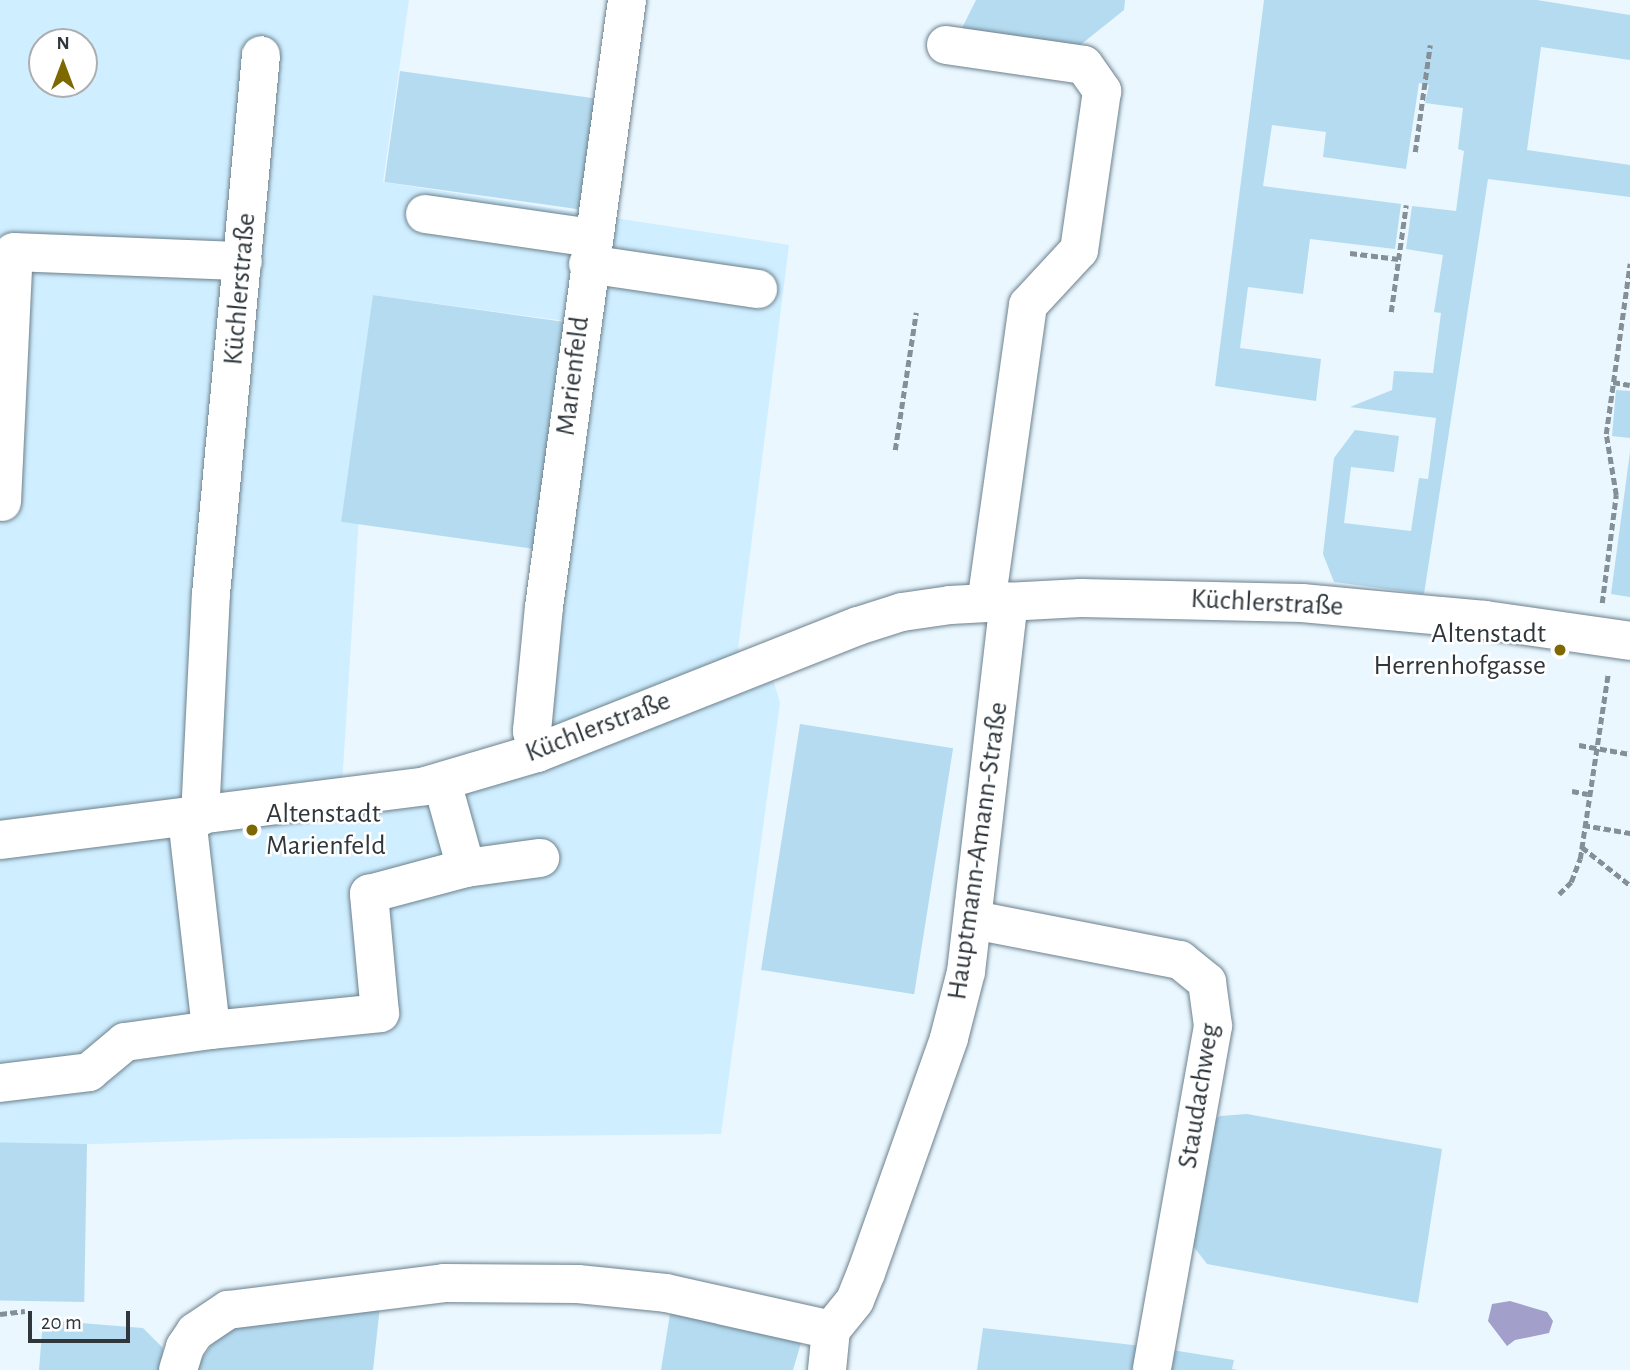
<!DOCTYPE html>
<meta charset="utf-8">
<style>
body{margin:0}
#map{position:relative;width:1630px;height:1370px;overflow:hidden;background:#eaf7ff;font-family:"Alegreya Sans",sans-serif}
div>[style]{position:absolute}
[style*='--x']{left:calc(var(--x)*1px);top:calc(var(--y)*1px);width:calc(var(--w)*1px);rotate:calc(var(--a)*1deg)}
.built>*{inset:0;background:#cfeeff}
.green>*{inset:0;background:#b5dbf0;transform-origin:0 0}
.water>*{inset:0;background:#a2a0ca}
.path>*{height:4.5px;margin-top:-2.25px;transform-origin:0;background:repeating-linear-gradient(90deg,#859096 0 7px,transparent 0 10.5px)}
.roads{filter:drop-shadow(0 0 2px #6d818d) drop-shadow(0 0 2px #6d818d)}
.minor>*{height:38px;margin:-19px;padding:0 19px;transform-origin:19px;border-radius:19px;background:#fff}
.dots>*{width:19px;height:19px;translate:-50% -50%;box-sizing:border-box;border:4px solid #fff;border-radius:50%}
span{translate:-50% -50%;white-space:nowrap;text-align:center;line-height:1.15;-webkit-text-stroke:5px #fff;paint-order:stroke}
.street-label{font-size:28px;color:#2f373c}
.poi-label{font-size:28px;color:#2f373c}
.right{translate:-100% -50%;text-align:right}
.left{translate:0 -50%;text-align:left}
.north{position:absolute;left:28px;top:28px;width:70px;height:70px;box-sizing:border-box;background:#fff;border:2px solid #acafb1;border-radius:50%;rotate:0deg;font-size:19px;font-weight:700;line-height:28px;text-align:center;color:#2f373c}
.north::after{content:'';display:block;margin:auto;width:24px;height:32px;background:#7e6800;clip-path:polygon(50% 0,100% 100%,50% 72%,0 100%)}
.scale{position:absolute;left:28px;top:1311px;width:102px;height:32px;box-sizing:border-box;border:4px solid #2f373c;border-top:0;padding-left:9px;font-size:21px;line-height:24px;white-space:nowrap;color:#2f373c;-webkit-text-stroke:5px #fff;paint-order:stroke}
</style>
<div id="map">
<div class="built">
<i style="clip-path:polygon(evenodd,0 0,409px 0,383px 182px,789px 245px,738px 649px,746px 666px,767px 659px,780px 703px,721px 1134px,250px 1139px,0 1147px,0 0,42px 42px,84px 42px,84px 84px,42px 84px,42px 42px,0 0,373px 295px,580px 323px,536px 753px,341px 800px,373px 295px)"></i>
</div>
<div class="green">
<i style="clip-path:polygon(976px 0,1125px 0,1124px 10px,1079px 46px,958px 36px)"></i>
<i style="clip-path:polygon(1264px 0,1537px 0,1630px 15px,1630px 60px,1541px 47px,1527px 150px,1630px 165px,1630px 197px,1488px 179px,1424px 594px,1334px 582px,1323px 554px,1334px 458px,1355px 430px,1399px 436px,1394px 472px,1351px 467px,1344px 523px,1411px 531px,1419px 478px,1428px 479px,1436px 418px,1350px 407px,1392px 390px,1394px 371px,1433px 373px,1441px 313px,1434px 312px,1443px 255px,1406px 249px,1412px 206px,1456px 211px,1464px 151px,1458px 149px,1463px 108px,1425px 103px,1429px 85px,1419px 83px,1406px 169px,1323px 157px,1326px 132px,1272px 125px,1263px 186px,1401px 204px,1395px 249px,1310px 239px,1303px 294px,1248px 287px,1240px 348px,1321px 359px,1316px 401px,1215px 386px)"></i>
<i style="left:400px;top:71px;width:203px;height:112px;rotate:8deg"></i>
<i style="left:373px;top:295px;width:199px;height:229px;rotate:8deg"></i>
<i style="clip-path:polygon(1616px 390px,1630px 391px,1630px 438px,1612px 436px)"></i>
<i style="clip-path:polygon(1630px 452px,1630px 597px,1611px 594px)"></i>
<i style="left:800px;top:724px;width:155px;height:249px;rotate:9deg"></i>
<i style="clip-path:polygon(1247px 1114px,1442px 1149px,1418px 1303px,1207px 1264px,1190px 1242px,1210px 1123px,1220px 1116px)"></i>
<i style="left:87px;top:1144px;width:158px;height:87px;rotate:91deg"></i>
<i style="clip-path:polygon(380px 1306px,373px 1370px,194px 1370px,215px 1340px,235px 1326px)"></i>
<i style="clip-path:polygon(671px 1308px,786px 1332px,801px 1343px,793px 1370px,661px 1370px)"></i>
<i style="clip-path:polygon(43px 1320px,143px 1328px,163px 1348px,164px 1370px,39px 1370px)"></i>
<i style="clip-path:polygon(983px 1328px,1142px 1346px,1138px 1370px,977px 1370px)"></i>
<i style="clip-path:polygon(1172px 1350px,1234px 1360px,1232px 1369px,1238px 1370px,1170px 1370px)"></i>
</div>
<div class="water">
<i style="clip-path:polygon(1510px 1301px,1547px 1312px,1553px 1321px,1549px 1333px,1515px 1340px,1507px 1346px,1488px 1321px,1492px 1304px)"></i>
</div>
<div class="path">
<i style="--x:1415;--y:152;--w:108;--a:-82"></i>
<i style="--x:1350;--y:253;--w:49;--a:7"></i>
<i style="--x:1391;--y:312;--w:108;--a:-82"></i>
<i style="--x:1613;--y:382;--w:17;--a:10"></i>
<i style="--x:895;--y:450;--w:139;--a:-81.3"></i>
<i style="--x:1602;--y:603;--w:109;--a:-82.6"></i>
<i style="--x:1616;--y:495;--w:62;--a:-99.3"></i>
<i style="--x:1606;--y:434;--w:172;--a:-82"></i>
<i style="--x:1579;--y:745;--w:52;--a:10"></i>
<i style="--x:1572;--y:791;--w:16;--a:11"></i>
<i style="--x:1583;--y:825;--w:48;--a:9.7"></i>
<i style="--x:1582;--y:847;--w:61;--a:38.4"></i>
<i style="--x:1559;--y:894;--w:17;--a:-45"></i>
<i style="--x:1571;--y:882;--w:25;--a:-69"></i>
<i style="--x:1580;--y:859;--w:187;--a:-81.4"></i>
<i style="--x:0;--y:1314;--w:25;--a:-7"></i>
</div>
<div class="roads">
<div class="minor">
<i style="--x:946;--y:45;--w:139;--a:8.2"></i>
<i style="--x:1084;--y:65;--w:32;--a:55"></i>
<i style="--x:1102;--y:91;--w:161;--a:98.2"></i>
<i style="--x:1079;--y:250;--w:75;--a:132.8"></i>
<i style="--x:1028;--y:305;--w:300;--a:98"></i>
<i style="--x:425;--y:214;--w:169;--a:8.2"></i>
<i style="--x:588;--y:264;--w:172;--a:8.4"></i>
<i style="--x:2;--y:502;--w:250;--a:-87.3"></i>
<i style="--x:14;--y:252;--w:229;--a:2.3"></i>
<i style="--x:537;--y:753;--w:23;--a:-103"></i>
<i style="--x:532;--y:731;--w:125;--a:-84.5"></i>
<i style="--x:544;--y:607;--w:613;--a:-82.21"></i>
<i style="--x:442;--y:782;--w:89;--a:74.4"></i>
<i style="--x:200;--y:817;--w:223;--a:-87.2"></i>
<i style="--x:211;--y:594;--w:541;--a:-84.7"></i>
<i style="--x:187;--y:818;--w:213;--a:83.5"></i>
<i style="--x:211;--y:1030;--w:170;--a:-5.7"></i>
<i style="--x:380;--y:1013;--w:120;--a:-95.3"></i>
<i style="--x:369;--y:894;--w:100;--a:-15"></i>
<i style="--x:466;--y:868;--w:75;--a:-7.7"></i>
<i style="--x:0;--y:840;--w:428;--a:-7.2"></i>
<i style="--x:425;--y:786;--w:117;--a:-16.4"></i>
<i style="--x:537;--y:753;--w:345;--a:-21.6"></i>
<i style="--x:858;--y:626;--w:46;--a:-17.7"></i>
<i style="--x:902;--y:612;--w:49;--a:-8.3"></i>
<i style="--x:950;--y:605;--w:131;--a:-3.1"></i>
<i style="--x:1081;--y:598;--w:221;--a:1.3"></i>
<i style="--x:1302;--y:603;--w:184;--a:5.3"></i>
<i style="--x:1485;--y:620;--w:147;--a:8.2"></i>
<i style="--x:974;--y:920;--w:210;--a:11"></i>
<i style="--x:1180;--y:960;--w:35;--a:39"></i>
<i style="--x:1207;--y:982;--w:44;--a:82.2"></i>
<i style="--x:1213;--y:1026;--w:349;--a:100.1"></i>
<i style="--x:0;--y:1083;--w:90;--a:-7"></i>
<i style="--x:89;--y:1072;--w:47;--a:-39.8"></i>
<i style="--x:125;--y:1042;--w:87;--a:-7.9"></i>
<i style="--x:178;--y:1370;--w:24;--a:-73"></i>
<i style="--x:185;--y:1347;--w:18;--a:-56"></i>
<i style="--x:195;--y:1332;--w:40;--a:-34"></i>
<i style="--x:228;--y:1310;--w:218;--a:-7.1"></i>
<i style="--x:444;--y:1283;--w:134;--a:0.4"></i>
<i style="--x:578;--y:1284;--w:88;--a:5.8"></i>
<i style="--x:666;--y:1293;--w:169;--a:12.6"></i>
<i style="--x:827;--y:1370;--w:40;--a:-84.3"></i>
<i style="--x:831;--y:1330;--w:38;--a:-51"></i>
<i style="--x:855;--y:1300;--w:29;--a:-68"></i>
<i style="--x:866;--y:1273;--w:249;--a:-70.5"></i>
<i style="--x:949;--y:1038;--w:68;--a:-75.6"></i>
<i style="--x:966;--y:972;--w:373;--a:-83.4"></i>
</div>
</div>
<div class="dots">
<i style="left:1560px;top:650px;background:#7e6800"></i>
<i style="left:252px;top:830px;background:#7e6800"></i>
</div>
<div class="street-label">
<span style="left:240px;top:289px;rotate:-85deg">Küchlerstraße</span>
<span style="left:573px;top:376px;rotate:-83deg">Marienfeld</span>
<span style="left:1267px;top:603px;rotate:3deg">Küchlerstraße</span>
<span style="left:598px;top:727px;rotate:-21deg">Küchlerstraße</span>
<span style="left:978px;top:851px;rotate:-82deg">Hauptmann-Amann-Straße</span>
<span style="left:1199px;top:1096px;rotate:-81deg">Staudachweg</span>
</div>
<div class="poi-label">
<span class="right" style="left:1546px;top:650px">Altenstadt<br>Herrenhofgasse</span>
<span class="left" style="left:266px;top:830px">Altenstadt<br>Marienfeld</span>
</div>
<div class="north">N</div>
<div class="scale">20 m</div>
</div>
